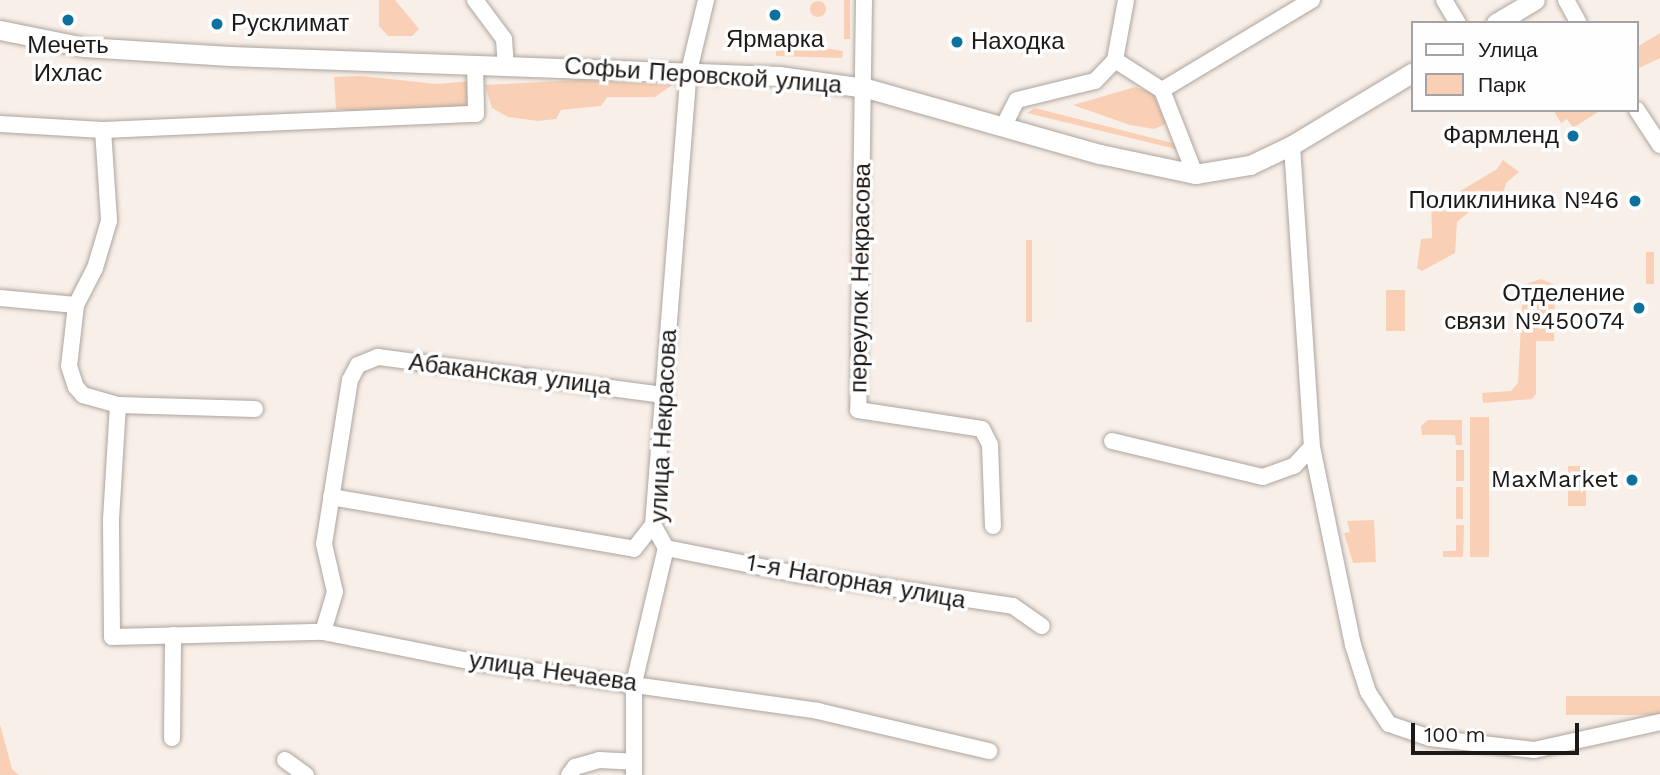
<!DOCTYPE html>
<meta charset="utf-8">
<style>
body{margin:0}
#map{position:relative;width:1660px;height:775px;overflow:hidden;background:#f8efe8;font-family:"Work Sans",sans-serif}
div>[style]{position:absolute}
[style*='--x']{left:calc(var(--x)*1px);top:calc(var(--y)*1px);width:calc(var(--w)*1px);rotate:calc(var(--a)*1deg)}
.green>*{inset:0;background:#f9d0b5;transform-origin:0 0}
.round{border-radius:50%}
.roads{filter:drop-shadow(0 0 2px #ada49e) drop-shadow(0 0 2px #ada49e)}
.minor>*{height:16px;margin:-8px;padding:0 8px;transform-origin:8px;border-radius:8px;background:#fff}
.major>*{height:19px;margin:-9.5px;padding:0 9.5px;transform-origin:9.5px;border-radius:9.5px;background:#fff}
.dots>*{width:19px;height:19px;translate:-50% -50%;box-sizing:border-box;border:4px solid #fefefe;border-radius:50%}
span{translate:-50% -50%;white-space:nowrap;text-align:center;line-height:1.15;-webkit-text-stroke:7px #fefefe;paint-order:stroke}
.poi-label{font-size:24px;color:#1d1917}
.left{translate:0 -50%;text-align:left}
.right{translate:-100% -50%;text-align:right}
.street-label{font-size:24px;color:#1d1917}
.legend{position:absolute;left:1411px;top:21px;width:228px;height:91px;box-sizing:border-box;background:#fefefe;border:2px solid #a4a2a2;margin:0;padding:9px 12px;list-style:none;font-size:21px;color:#1d1917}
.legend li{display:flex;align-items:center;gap:14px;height:35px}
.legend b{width:35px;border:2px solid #a4a2a2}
.scale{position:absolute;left:1411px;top:723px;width:168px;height:32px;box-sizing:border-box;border:4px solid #1d1917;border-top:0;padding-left:9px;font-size:21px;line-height:24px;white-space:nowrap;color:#1d1917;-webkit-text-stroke:5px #fefefe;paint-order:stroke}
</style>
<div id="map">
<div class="green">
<i style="clip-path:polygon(379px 0,395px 0,419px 29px,412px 36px,388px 36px,379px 26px)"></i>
<i style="left:844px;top:0;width:6px;height:39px"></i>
<i class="round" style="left:810px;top:1px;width:16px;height:16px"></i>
<i style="clip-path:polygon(1660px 33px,1660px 58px,1637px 69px,1637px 47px)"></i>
<i style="clip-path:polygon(824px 48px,843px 51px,842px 58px,776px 56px,776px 51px)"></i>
<i style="clip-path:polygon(361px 76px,437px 84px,472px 81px,470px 107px,371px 113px,336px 109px,334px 77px)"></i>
<i style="clip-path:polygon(580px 80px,672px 85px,655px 97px,607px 97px,601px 106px,561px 110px,556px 119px,538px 121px,508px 117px,492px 108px,485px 85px)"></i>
<i style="clip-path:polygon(1135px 87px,1153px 93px,1166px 124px,1154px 129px,1130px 125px,1073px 105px)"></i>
<i style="clip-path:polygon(1035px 108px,1176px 144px,1180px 150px,1027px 113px)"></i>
<i style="clip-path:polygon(1601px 110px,1573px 128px,1567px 119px,1561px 123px,1554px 111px)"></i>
<i style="clip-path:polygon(1503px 160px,1519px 172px,1506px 183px,1502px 198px,1479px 203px,1457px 222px,1455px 253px,1422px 271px,1417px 268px,1421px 239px,1432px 238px,1431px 199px,1437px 195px,1442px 202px,1497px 169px)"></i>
<i style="left:1026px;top:240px;width:6px;height:82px"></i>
<i style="left:1654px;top:252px;width:32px;height:8px;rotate:90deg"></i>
<i style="clip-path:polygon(1541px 279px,1555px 285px,1554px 341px,1536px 341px,1536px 394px,1532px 399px,1483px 403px,1482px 393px,1511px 391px,1518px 383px,1523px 285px)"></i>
<i style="left:1386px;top:290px;width:19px;height:41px"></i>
<i style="left:1470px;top:417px;width:19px;height:140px"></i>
<i style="clip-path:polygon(1428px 420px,1462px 420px,1462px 445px,1456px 445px,1455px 435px,1422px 435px,1421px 426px)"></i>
<i style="left:1456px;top:450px;width:8px;height:31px"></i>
<i style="left:1568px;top:466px;width:18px;height:40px"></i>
<i style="left:1456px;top:487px;width:7px;height:32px"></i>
<i style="clip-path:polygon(1374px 520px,1376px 562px,1353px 563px,1344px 533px,1350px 532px,1347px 521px)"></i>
<i style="clip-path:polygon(1456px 525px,1464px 525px,1463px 557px,1443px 557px,1443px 551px,1456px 551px)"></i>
<i style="left:1660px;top:696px;width:19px;height:94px;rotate:90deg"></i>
<i style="clip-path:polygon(0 724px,12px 769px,19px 775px,0 775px)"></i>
</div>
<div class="roads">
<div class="minor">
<i style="--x:475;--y:0;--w:49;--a:53.4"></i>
<i style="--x:504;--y:39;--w:26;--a:86"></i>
<i style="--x:864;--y:0;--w:410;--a:90.8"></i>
<i style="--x:858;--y:410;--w:125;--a:8.7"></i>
<i style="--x:982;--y:429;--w:18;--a:63"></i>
<i style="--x:990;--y:445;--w:81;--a:87.9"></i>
<i style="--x:1444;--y:0;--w:27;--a:59"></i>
<i style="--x:1566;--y:0;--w:26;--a:61"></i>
<i style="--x:1115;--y:60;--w:56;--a:32.6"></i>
<i style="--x:1162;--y:90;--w:175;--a:-31"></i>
<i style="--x:1162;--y:90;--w:90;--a:68.6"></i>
<i style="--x:1637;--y:110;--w:42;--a:56.7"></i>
<i style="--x:0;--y:124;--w:103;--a:3.3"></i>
<i style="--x:103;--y:130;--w:373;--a:-2.5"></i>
<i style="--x:476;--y:114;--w:50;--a:-91.1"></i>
<i style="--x:1003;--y:127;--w:30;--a:-63"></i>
<i style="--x:1017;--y:100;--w:80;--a:-13.7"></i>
<i style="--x:1095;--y:81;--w:29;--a:-46"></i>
<i style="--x:1115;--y:60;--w:61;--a:-79.6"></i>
<i style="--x:103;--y:130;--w:91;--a:86.2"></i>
<i style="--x:109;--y:221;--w:49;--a:106.6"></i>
<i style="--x:95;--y:268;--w:42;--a:117.2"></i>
<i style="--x:76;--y:305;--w:61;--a:96.5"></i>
<i style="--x:69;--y:366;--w:22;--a:72"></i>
<i style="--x:76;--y:387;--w:11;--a:49"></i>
<i style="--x:83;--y:395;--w:36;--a:16"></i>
<i style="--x:118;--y:405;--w:137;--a:1.7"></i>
<i style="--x:0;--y:298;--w:76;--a:5.3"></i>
<i style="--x:118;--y:405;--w:116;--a:93.5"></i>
<i style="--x:111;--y:521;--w:116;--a:89.5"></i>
<i style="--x:112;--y:637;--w:211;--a:-1.4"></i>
<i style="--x:323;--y:632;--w:158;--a:11.3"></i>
<i style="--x:478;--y:663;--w:343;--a:8"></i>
<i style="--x:818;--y:711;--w:176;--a:13.2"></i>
<i style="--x:1112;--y:441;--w:155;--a:13.4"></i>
<i style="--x:1263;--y:477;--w:33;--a:-20"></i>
<i style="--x:1294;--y:466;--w:26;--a:-47"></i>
<i style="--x:1312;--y:447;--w:303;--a:-93.8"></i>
<i style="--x:1312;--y:447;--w:202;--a:78.3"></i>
<i style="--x:1353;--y:645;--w:49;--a:72.3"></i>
<i style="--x:1368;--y:692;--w:38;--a:57"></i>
<i style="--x:1389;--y:724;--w:43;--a:18.9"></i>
<i style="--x:1430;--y:738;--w:105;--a:6.6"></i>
<i style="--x:1534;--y:750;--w:129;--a:-12.5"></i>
<i style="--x:331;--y:497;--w:307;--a:9.7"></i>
<i style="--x:634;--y:549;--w:31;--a:-52"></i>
<i style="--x:666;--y:548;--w:134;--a:11.2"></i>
<i style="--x:797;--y:574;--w:218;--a:8.4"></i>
<i style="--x:1013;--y:606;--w:35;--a:35"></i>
<i style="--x:323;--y:632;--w:42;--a:-73.3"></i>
<i style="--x:335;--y:592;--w:49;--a:-102.9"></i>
<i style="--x:324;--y:544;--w:166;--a:-81"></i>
<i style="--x:350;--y:380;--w:17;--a:-62"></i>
<i style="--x:358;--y:365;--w:22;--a:-22"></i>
<i style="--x:378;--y:357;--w:289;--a:7.6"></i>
<i style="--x:172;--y:738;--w:103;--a:-89.4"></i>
<i style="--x:285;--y:760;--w:26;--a:36"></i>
<i style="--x:569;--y:775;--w:10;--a:-53"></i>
<i style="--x:575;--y:767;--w:25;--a:-16"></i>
<i style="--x:599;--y:760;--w:35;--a:3"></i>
<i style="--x:634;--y:775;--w:92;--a:-90"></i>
<i style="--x:634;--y:683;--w:139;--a:-76.7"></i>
<i style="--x:666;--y:548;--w:26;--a:-119"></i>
<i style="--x:653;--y:525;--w:455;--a:-85.5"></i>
<i style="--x:689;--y:71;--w:73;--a:-76.5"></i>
</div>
<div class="major">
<i style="--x:1496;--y:23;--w:45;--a:-30.5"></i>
<i style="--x:0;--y:30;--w:86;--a:11.4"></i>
<i style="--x:84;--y:47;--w:146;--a:3.5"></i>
<i style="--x:230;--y:56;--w:549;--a:2.09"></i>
<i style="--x:779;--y:76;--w:88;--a:7.9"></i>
<i style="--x:866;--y:88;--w:243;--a:15.8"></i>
<i style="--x:1100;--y:154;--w:97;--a:11.9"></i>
<i style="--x:1195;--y:174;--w:56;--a:-9.3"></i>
<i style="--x:1250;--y:165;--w:47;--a:-25.5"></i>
<i style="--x:1292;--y:145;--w:141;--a:-31.1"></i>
</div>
</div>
<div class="dots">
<i style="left:775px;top:15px;background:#0d719e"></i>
<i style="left:68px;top:20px;background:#0d719e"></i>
<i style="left:217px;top:24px;background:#0d719e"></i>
<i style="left:957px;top:42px;background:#0d719e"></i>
<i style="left:1573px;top:136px;background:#0d719e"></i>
<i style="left:1635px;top:201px;background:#0d719e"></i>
<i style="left:1639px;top:308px;background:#0d719e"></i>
<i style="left:1632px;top:480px;background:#0d719e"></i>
</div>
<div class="poi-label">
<span class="left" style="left:231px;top:24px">Русклимат</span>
<span style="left:775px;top:40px">Ярмарка</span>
<span class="left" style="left:971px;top:42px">Находка</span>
<span style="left:68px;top:60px">Мечеть<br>Ихлас</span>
<span class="right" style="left:1559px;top:136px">Фармленд</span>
<span class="right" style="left:1619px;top:201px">Поликлиника №46</span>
<span class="right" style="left:1625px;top:308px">Отделение<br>связи №450074</span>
<span class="right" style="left:1618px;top:480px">MaxMarket</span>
</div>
<div class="street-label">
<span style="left:703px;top:76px;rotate:4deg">Софьи Перовской улица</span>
<span style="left:861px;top:278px;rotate:-89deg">переулок Некрасова</span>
<span style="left:510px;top:375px;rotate:7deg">Абаканская улица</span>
<span style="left:664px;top:426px;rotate:-87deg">улица Некрасова</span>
<span style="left:856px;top:582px;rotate:10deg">1-я Нагорная улица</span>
<span style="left:553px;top:672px;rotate:8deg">улица Нечаева</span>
</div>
<ul class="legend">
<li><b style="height:9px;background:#fff"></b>Улица</li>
<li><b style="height:19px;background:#f9d0b5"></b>Парк</li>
</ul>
<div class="scale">100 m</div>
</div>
